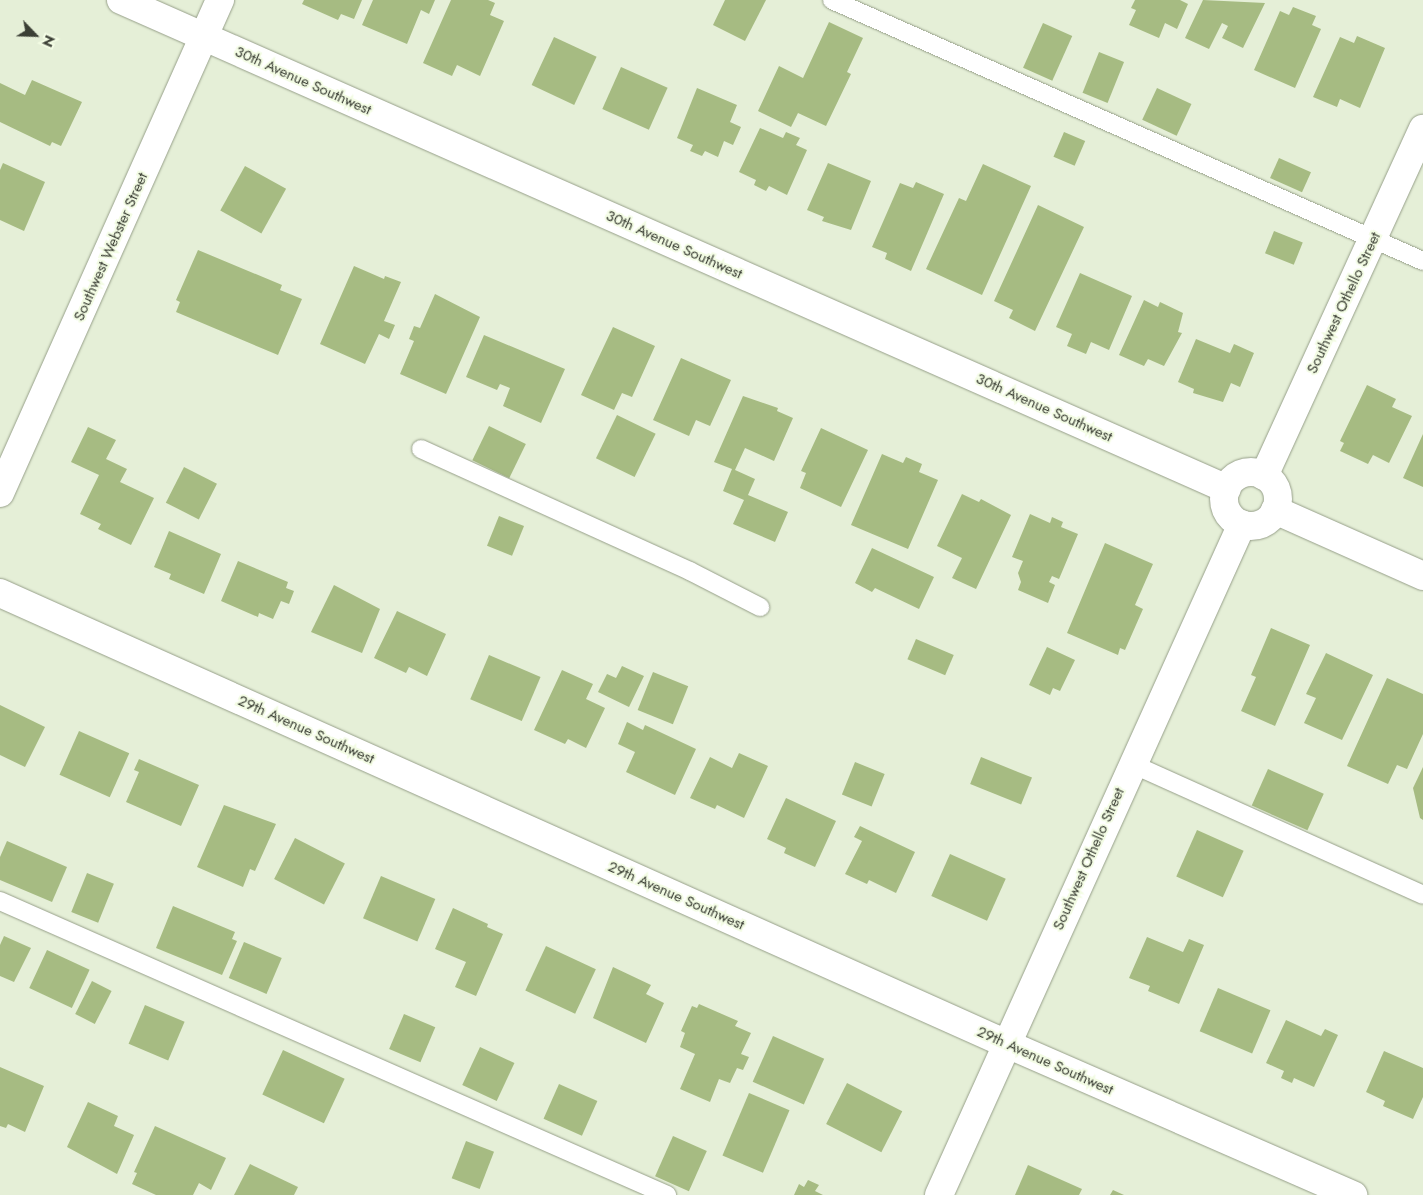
<!DOCTYPE html>
<style>
body{margin:0}
#map{position:relative;width:1423px;height:1195px;overflow:hidden;background:#e5efd7;font-family:Jost,sans-serif}
div>[style]{position:absolute}
[style*='--x']{left:calc(var(--x)*1px);top:calc(var(--y)*1px);width:calc(var(--w)*1px);rotate:calc(var(--a)*1deg)}
.building>*{inset:0;background:#a6bb82;transform-origin:0 0}
.roads{filter:drop-shadow(0 0 1px #969f89) drop-shadow(0 0 1px #969f89)}
.lane>*{height:18px;margin:-9px;padding:0 9px;transform-origin:9px;border-radius:9px;background:#fff}
.street>*{height:28px;margin:-14px;padding:0 14px;transform-origin:14px;border-radius:14px;background:#fff}
.street>.ring{margin:-14px;padding:0;box-sizing:content-box;background:none;border:28px solid #fff;border-radius:50%}
span{translate:-50% -50%;white-space:nowrap;text-align:center;line-height:1.15;-webkit-text-stroke:4px #f3fce4;paint-order:stroke}
.street-label{font-size:15px;color:#3b3f35}
.north{position:absolute;left:10px;top:10px;width:50px;height:50px;-webkit-text-stroke:4px #f3fce4;paint-order:stroke;rotate:114deg;font-size:14px;font-weight:700;line-height:20px;text-align:center;color:#3b3f35}
.north::after{content:'';display:block;margin:auto;width:18px;height:22px;background:#3b3f35;clip-path:polygon(50% 0,100% 100%,50% 72%,0 100%)}
</style>
<div id="map">
<div class="building">
<i style="clip-path:polygon(304px 0,362px 0,354px 19px,341px 14px,338px 20px,302px 4px)"></i>
<i style="clip-path:polygon(373px 0,435px 0,429px 14px,421px 10px,407px 44px,362px 25px)"></i>
<i style="clip-path:polygon(451px 0,488px 0,495px 3px,490px 15px,504px 21px,480px 76px,457px 65px,452px 76px,423px 63px)"></i>
<i style="clip-path:polygon(725px 0,766px 0,745px 41px,713px 25px)"></i>
<i style="clip-path:polygon(1135px 0,1180px 0,1188px 4px,1177px 29px,1165px 23px,1159px 38px,1129px 25px,1136px 10px,1131px 8px)"></i>
<i style="clip-path:polygon(1203px 0,1265px 3px,1243px 48px,1222px 38px,1228px 26px,1222px 23px,1209px 49px,1185px 38px)"></i>
<i style="clip-path:polygon(1293px 7px,1316px 16px,1312px 25px,1321px 29px,1295px 88px,1254px 70px,1280px 11px,1289px 15px)"></i>
<i style="clip-path:polygon(829px 22px,863px 38px,847px 72px,851px 74px,826px 126px,798px 113px,791px 127px,758px 111px,779px 66px,803px 78px)"></i>
<i style="left:1043px;top:23px;width:32px;height:49px;rotate:24deg"></i>
<i style="clip-path:polygon(1357px 36px,1385px 48px,1360px 108px,1340px 99px,1337px 107px,1313px 97px,1340px 37px,1354px 43px)"></i>
<i style="left:554px;top:37px;width:47px;height:53px;rotate:25deg"></i>
<i style="left:1099px;top:52px;width:27px;height:44px;rotate:22deg"></i>
<i style="left:621px;top:67px;width:51px;height:46px;rotate:24deg"></i>
<i style="clip-path:polygon(32px 80px,82px 102px,61px 146px,52px 142px,50px 146px,0 122px,0 83px,25px 95px)"></i>
<i style="clip-path:polygon(697px 88px,737px 105px,730px 122px,741px 127px,733px 145px,724px 141px,718px 157px,705px 151px,702px 156px,690px 151px,693px 145px,677px 138px)"></i>
<i style="left:1157px;top:88px;width:38px;height:35px;rotate:25deg"></i>
<i style="clip-path:polygon(760px 128px,783px 138px,786px 132px,800px 138px,796px 145px,807px 150px,787px 195px,769px 186px,766px 191px,754px 185px,756px 180px,739px 172px)"></i>
<i style="left:1064px;top:132px;width:23px;height:27px;rotate:23deg"></i>
<i style="left:1279px;top:158px;width:35px;height:22px;rotate:24deg"></i>
<i style="clip-path:polygon(3px 163px,45px 182px,24px 231px,0 220px,0 170px)"></i>
<i style="clip-path:polygon(828px 163px,871px 181px,851px 230px,822px 221px,824px 217px,807px 210px)"></i>
<i style="clip-path:polygon(983px 164px,1031px 186px,982px 295px,926px 269px,959px 198px,966px 201px)"></i>
<i style="left:245px;top:166px;width:47px;height:51px;rotate:29deg"></i>
<i style="clip-path:polygon(916px 182px,944px 194px,911px 271px,885px 259px,887px 253px,872px 247px,900px 183px,913px 188px)"></i>
<i style="clip-path:polygon(1038px 205px,1084px 227px,1035px 331px,1009px 318px,1013px 310px,994px 301px)"></i>
<i style="left:1274px;top:231px;width:31px;height:24px;rotate:22deg"></i>
<i style="clip-path:polygon(198px 250px,282px 285px,280px 290px,302px 299px,278px 355px,176px 312px,180px 302px,176px 300px)"></i>
<i style="clip-path:polygon(354px 266px,384px 279px,385px 276px,401px 282px,384px 321px,395px 325px,389px 339px,379px 334px,365px 364px,320px 344px)"></i>
<i style="clip-path:polygon(1080px 273px,1132px 296px,1109px 350px,1091px 342px,1086px 354px,1067px 346px,1072px 334px,1056px 327px)"></i>
<i style="clip-path:polygon(435px 294px,480px 317px,446px 394px,400px 374px,414px 341px,409px 339px,414px 326px,420px 328px)"></i>
<i style="clip-path:polygon(1144px 300px,1158px 307px,1160px 302px,1183px 313px,1178px 332px,1182px 333px,1164px 366px,1148px 359px,1144px 366px,1119px 355px)"></i>
<i style="clip-path:polygon(613px 327px,655px 346px,632px 397px,622px 393px,614px 410px,581px 395px)"></i>
<i style="clip-path:polygon(484px 335px,565px 369px,541px 423px,503px 406px,510px 388px,500px 384px,497px 390px,466px 377px)"></i>
<i style="clip-path:polygon(1196px 339px,1230px 353px,1234px 344px,1254px 353px,1240px 387px,1231px 383px,1223px 402px,1193px 393px,1194px 389px,1178px 382px)"></i>
<i style="clip-path:polygon(681px 358px,731px 380px,710px 426px,696px 420px,689px 436px,653px 420px)"></i>
<i style="clip-path:polygon(1367px 385px,1396px 399px,1392px 407px,1412px 416px,1389px 463px,1373px 455px,1368px 464px,1340px 451px,1344px 443px,1340px 441px)"></i>
<i style="clip-path:polygon(743px 396px,778px 408px,777px 411px,793px 418px,774px 461px,745px 448px,735px 470px,755px 479px,748px 495px,788px 512px,775px 542px,733px 524px,744px 500px,723px 491px,732px 469px,714px 462px)"></i>
<i style="left:617px;top:415px;width:43px;height:48px;rotate:26deg"></i>
<i style="left:489px;top:426px;width:41px;height:38px;rotate:26deg"></i>
<i style="clip-path:polygon(88px 427px,116px 440px,106px 459px,127px 469px,120px 482px,154px 498px,131px 545px,98px 529px,101px 524px,80px 514px,99px 475px,71px 462px)"></i>
<i style="clip-path:polygon(821px 428px,868px 450px,841px 507px,800px 488px,806px 473px,801px 471px)"></i>
<i style="clip-path:polygon(1423px 434px,1423px 487px,1403px 478px)"></i>
<i style="clip-path:polygon(882px 454px,903px 463px,906px 457px,922px 464px,919px 472px,938px 480px,908px 549px,851px 525px)"></i>
<i style="left:184px;top:467px;width:37px;height:40px;rotate:27deg"></i>
<i style="clip-path:polygon(962px 494px,979px 502px,981px 499px,1011px 515px,976px 589px,952px 578px,962px 558px,937px 546px)"></i>
<i style="clip-path:polygon(1030px 514px,1050px 523px,1052px 517px,1063px 522px,1061px 527px,1078px 534px,1059px 579px,1052px 576px,1049px 582px,1055px 585px,1048px 603px,1018px 590px,1021px 582px,1018px 573px,1023px 561px,1012px 557px)"></i>
<i style="left:499px;top:516px;width:27px;height:32px;rotate:22deg"></i>
<i style="clip-path:polygon(169px 531px,221px 554px,204px 594px,169px 579px,171px 574px,154px 567px)"></i>
<i style="clip-path:polygon(1105px 543px,1153px 564px,1135px 605px,1143px 609px,1125px 650px,1120px 648px,1118px 655px,1067px 633px)"></i>
<i style="clip-path:polygon(872px 548px,934px 577px,919px 609px,875px 588px,872px 592px,855px 583px)"></i>
<i style="clip-path:polygon(238px 561px,288px 582px,286px 588px,294px 591px,289px 604px,281px 601px,273px 619px,259px 613px,258px 617px,221px 601px)"></i>
<i style="clip-path:polygon(334px 585px,380px 609px,362px 653px,311px 632px)"></i>
<i style="clip-path:polygon(397px 611px,446px 634px,427px 676px,409px 667px,406px 673px,374px 658px)"></i>
<i style="clip-path:polygon(1271px 628px,1310px 645px,1275px 726px,1241px 711px,1256px 677px,1251px 675px)"></i>
<i style="left:916px;top:639px;width:41px;height:22px;rotate:23deg"></i>
<i style="clip-path:polygon(1047px 647px,1075px 660px,1060px 691px,1053px 688px,1050px 695px,1029px 685px)"></i>
<i style="clip-path:polygon(1326px 653px,1373px 675px,1342px 740px,1304px 723px,1316px 698px,1306px 694px)"></i>
<i style="left:489px;top:655px;width:56px;height:48px;rotate:23deg"></i>
<i style="clip-path:polygon(622px 666px,644px 676px,629px 707px,598px 692px,607px 674px,616px 678px)"></i>
<i style="clip-path:polygon(562px 670px,593px 684px,586px 699px,605px 708px,586px 748px,568px 739px,565px 744px,534px 730px)"></i>
<i style="left:653px;top:672px;width:38px;height:41px;rotate:22deg"></i>
<i style="clip-path:polygon(1387px 678px,1423px 694px,1423px 734px,1407px 769px,1397px 765px,1388px 784px,1347px 766px)"></i>
<i style="clip-path:polygon(0 705px,45px 727px,25px 767px,0 755px)"></i>
<i style="clip-path:polygon(627px 722px,643px 730px,645px 725px,696px 749px,675px 795px,626px 772px,635px 752px,618px 744px)"></i>
<i style="left:79px;top:731px;width:55px;height:48px;rotate:24deg"></i>
<i style="clip-path:polygon(739px 753px,768px 766px,744px 818px,717px 805px,715px 809px,690px 798px,710px 757px,732px 768px)"></i>
<i style="left:981px;top:757px;width:55px;height:29px;rotate:22deg"></i>
<i style="clip-path:polygon(139px 759px,199px 785px,181px 826px,126px 802px,139px 772px,134px 770px)"></i>
<i style="left:855px;top:762px;width:32px;height:35px;rotate:22deg"></i>
<i style="clip-path:polygon(1423px 767px,1423px 820px,1420px 818px,1413px 788px)"></i>
<i style="left:1268px;top:769px;width:61px;height:40px;rotate:24deg"></i>
<i style="clip-path:polygon(786px 798px,836px 821px,815px 867px,784px 853px,786px 848px,767px 839px)"></i>
<i style="clip-path:polygon(224px 805px,276px 824px,255px 871px,250px 869px,243px 887px,197px 867px)"></i>
<i style="clip-path:polygon(860px 826px,915px 852px,896px 893px,869px 880px,867px 884px,845px 874px,862px 841px,854px 837px)"></i>
<i style="left:1197px;top:830px;width:51px;height:51px;rotate:24deg"></i>
<i style="left:295px;top:838px;width:56px;height:46px;rotate:27deg"></i>
<i style="clip-path:polygon(7px 841px,67px 867px,52px 902px,0 880px,0 857px)"></i>
<i style="left:950px;top:854px;width:61px;height:46px;rotate:24deg"></i>
<i style="left:87px;top:873px;width:29px;height:42px;rotate:22deg"></i>
<i style="left:381px;top:876px;width:59px;height:46px;rotate:23deg"></i>
<i style="clip-path:polygon(173px 906px,235px 932px,232px 939px,237px 941px,222px 975px,156px 948px)"></i>
<i style="clip-path:polygon(453px 908px,488px 924px,487px 927px,503px 934px,476px 996px,455px 987px,466px 962px,435px 949px)"></i>
<i style="clip-path:polygon(4px 936px,31px 948px,14px 982px,0 976px,0 945px)"></i>
<i style="clip-path:polygon(1147px 937px,1183px 952px,1189px 939px,1204px 945px,1179px 1004px,1148px 991px,1150px 986px,1129px 978px)"></i>
<i style="left:244px;top:942px;width:41px;height:39px;rotate:23deg"></i>
<i style="left:546px;top:946px;width:55px;height:49px;rotate:25deg"></i>
<i style="left:47px;top:950px;width:47px;height:42px;rotate:25deg"></i>
<i style="clip-path:polygon(613px 967px,651px 985px,646px 994px,664px 1003px,646px 1043px,593px 1018px)"></i>
<i style="left:92px;top:981px;width:22px;height:37px;rotate:27deg"></i>
<i style="left:1218px;top:988px;width:57px;height:47px;rotate:23deg"></i>
<i style="clip-path:polygon(699px 1004px,738px 1021px,735px 1026px,751px 1033px,741px 1054px,749px 1057px,743px 1070px,737px 1068px,730px 1083px,719px 1079px,710px 1102px,680px 1089px,695px 1054px,680px 1047px,685px 1033px,681px 1031px,692px 1006px,697px 1008px)"></i>
<i style="left:145px;top:1005px;width:43px;height:42px;rotate:23deg"></i>
<i style="left:404px;top:1014px;width:34px;height:38px;rotate:23deg"></i>
<i style="clip-path:polygon(1286px 1020px,1321px 1036px,1325px 1029px,1338px 1035px,1314px 1087px,1294px 1078px,1292px 1083px,1281px 1078px,1284px 1071px,1266px 1063px)"></i>
<i style="left:773px;top:1036px;width:56px;height:50px;rotate:24deg"></i>
<i style="left:480px;top:1047px;width:38px;height:42px;rotate:25deg"></i>
<i style="left:283px;top:1050px;width:68px;height:49px;rotate:25deg"></i>
<i style="clip-path:polygon(1384px 1051px,1423px 1068px,1423px 1097px,1413px 1119px,1383px 1106px,1385px 1101px,1366px 1092px)"></i>
<i style="clip-path:polygon(0 1067px,44px 1086px,25px 1132px,8px 1124px,6px 1128px,0 1126px)"></i>
<i style="left:847px;top:1083px;width:62px;height:46px;rotate:27deg"></i>
<i style="left:559px;top:1084px;width:42px;height:38px;rotate:24deg"></i>
<i style="left:749px;top:1093px;width:44px;height:68px;rotate:23deg"></i>
<i style="clip-path:polygon(88px 1102px,118px 1116px,114px 1126px,134px 1135px,117px 1174px,67px 1147px)"></i>
<i style="clip-path:polygon(155px 1126px,226px 1158px,211px 1190px,199px 1183px,193px 1195px,156px 1195px,132px 1184px,137px 1173px,134px 1172px)"></i>
<i style="left:673px;top:1136px;width:37px;height:44px;rotate:24deg"></i>
<i style="left:466px;top:1141px;width:30px;height:40px;rotate:21deg"></i>
<i style="clip-path:polygon(250px 1164px,298px 1187px,294px 1195px,234px 1195px)"></i>
<i style="clip-path:polygon(1028px 1165px,1082px 1189px,1079px 1195px,1015px 1195px)"></i>
<i style="clip-path:polygon(808px 1180px,819px 1185px,815px 1191px,823px 1195px,794px 1195px,799px 1184px,804px 1187px)"></i>
<i style="clip-path:polygon(1113px 1190px,1124px 1195px,1110px 1195px)"></i>
</div>
<div class="roads">
<div class="lane">
<i style="--x:832;--y:0;--w:646;--a:23.83"></i>
<i style="--x:421;--y:449;--w:295;--a:24.4"></i>
<i style="--x:690;--y:571;--w:79;--a:27.2"></i>
<i style="--x:1132;--y:764;--w:319;--a:24.2"></i>
<i style="--x:0;--y:901;--w:729;--a:23.79"></i>
</div>
<div class="street">
<i style="--x:121;--y:0;--w:1209;--a:23.85"></i>
<i class="ring" style="left:1224px;top:472px;width:26px;height:26px"></i>
<i style="--x:1264;--y:476;--w:382;--a:-65.4"></i>
<i style="--x:0;--y:493;--w:540;--a:-65.95"></i>
<i style="--x:1275;--y:510;--w:162;--a:24"></i>
<i style="--x:0;--y:593;--w:1103;--a:24.13"></i>
<i style="--x:1007;--y:1044;--w:378;--a:23.6"></i>
<i style="--x:939;--y:1195;--w:736;--a:-65.7"></i>
</div>
</div>
<div class="street-label">
<span style="left:303px;top:81px;rotate:24deg">30th Avenue Southwest</span>
<span style="left:674px;top:245px;rotate:24deg">30th Avenue Southwest</span>
<span style="left:111px;top:247px;rotate:-66deg">Southwest Webster Street</span>
<span style="left:1344px;top:303px;rotate:-65deg">Southwest Othello Street</span>
<span style="left:1044px;top:408px;rotate:24deg">30th Avenue Southwest</span>
<span style="left:306px;top:730px;rotate:24deg">29th Avenue Southwest</span>
<span style="left:1089px;top:859px;rotate:-66deg">Southwest Othello Street</span>
<span style="left:676px;top:896px;rotate:24deg">29th Avenue Southwest</span>
<span style="left:1045px;top:1061px;rotate:24deg">29th Avenue Southwest</span>
</div>
<div class="north">N</div>
</div>
